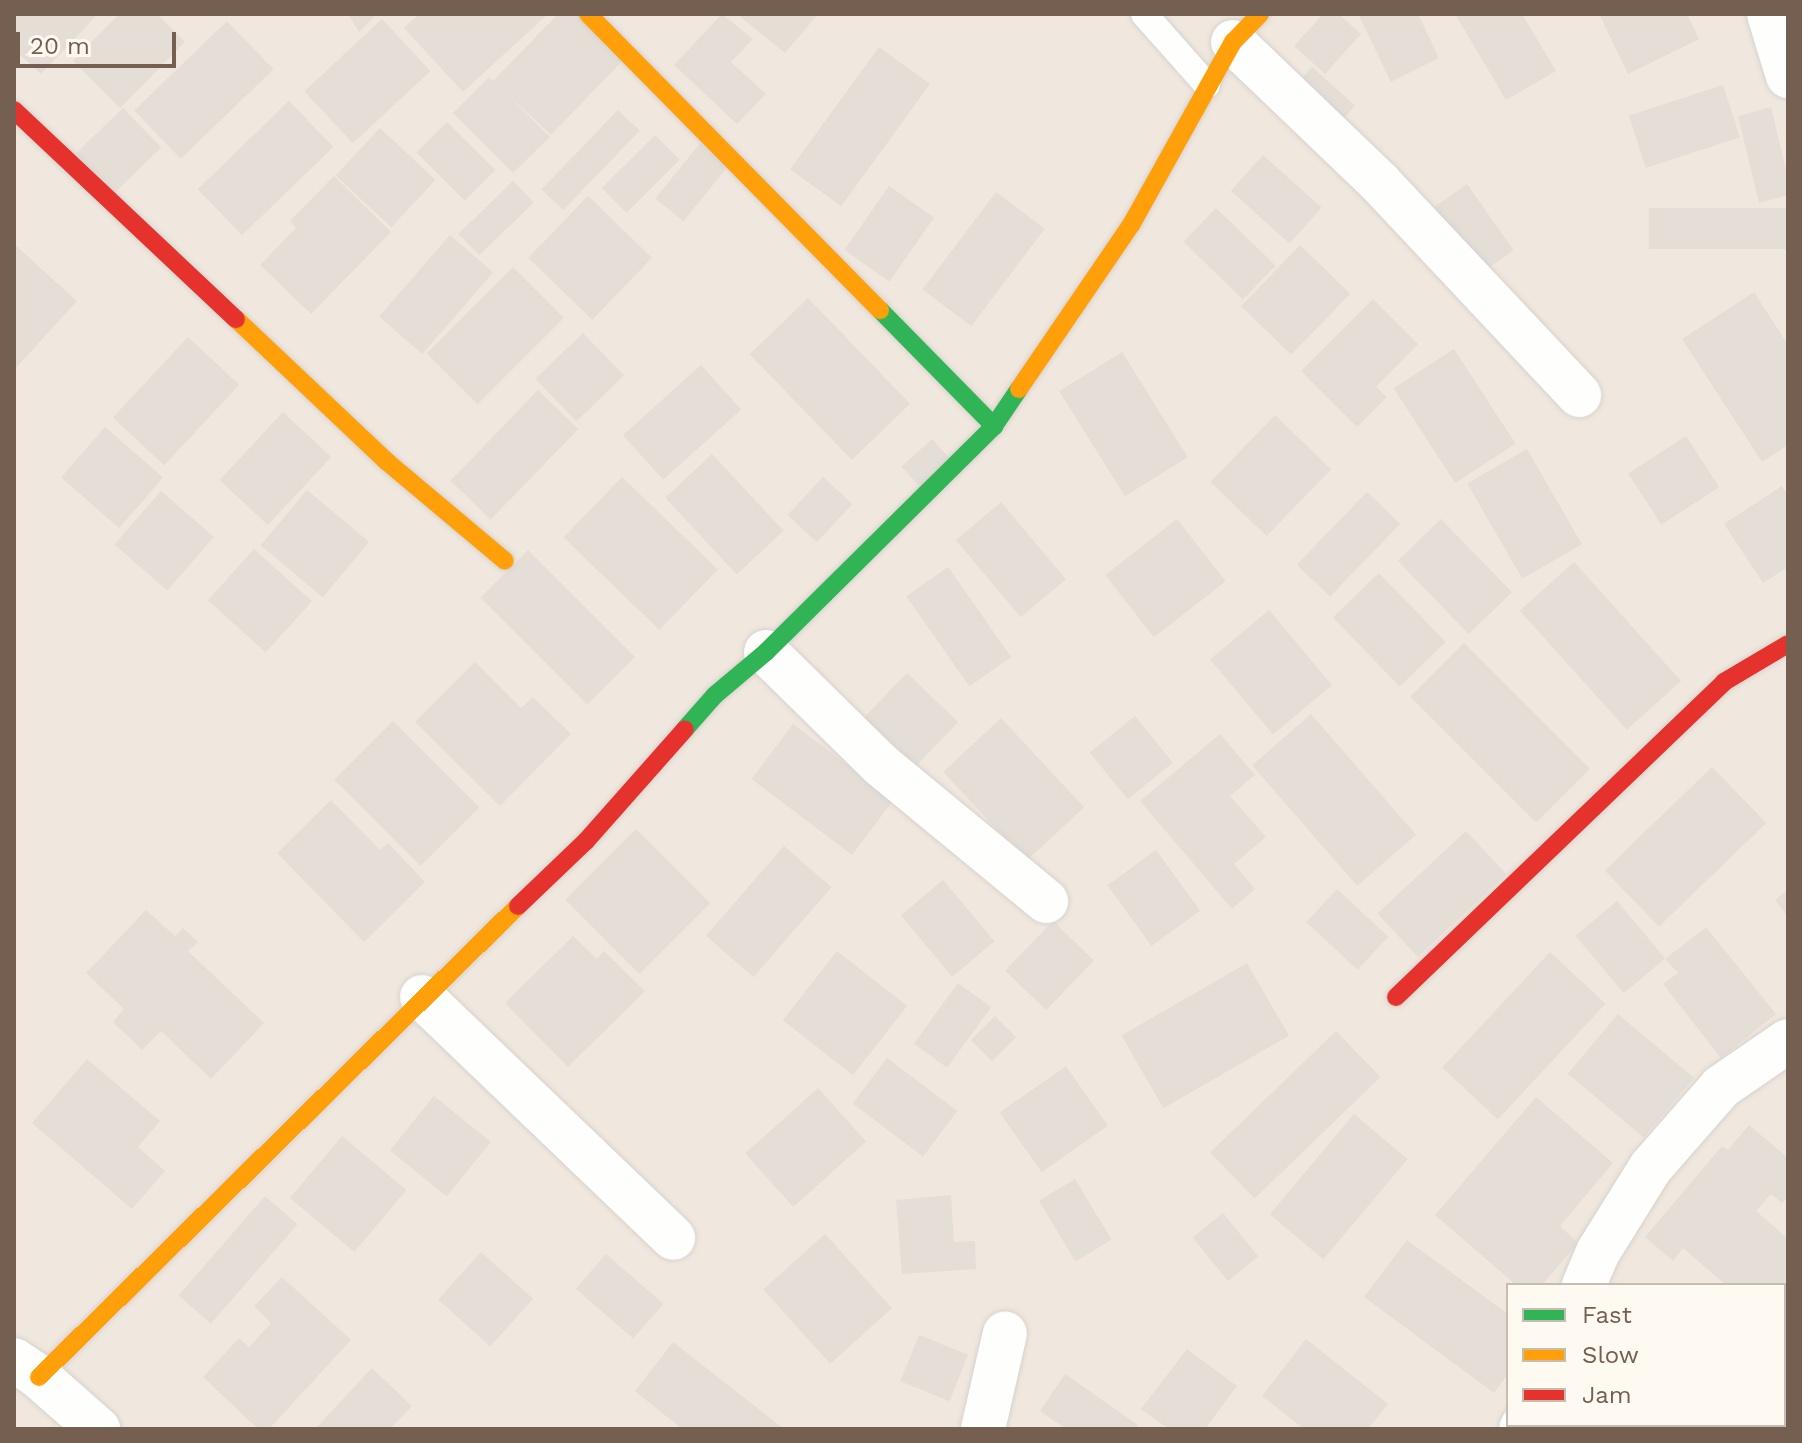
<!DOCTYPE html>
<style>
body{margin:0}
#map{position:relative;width:1802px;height:1443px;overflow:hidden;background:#f8f5f0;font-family:"Work Sans",sans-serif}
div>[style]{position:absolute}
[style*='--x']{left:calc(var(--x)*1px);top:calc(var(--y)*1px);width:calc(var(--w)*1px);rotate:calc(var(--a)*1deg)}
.residential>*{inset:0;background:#f0e8de}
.building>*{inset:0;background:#e4ded7;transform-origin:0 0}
.roads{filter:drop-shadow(0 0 2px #d7d2ce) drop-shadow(0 0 2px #d7d2ce)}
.lane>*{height:26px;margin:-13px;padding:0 13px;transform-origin:13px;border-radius:13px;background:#fefefd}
.street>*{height:44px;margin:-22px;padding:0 22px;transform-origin:22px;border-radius:22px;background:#fefefd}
.fast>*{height:18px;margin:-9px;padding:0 9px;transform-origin:9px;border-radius:9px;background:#30b455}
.slow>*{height:18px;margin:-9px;padding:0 9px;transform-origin:9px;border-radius:9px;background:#ff9f0a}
.jam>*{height:18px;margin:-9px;padding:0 9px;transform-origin:9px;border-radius:9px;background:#e5322d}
span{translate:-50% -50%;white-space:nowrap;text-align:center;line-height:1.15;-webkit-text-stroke:6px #fefaf2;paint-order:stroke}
.frame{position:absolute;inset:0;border:16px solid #755f50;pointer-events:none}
.legend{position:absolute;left:1506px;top:1283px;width:280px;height:144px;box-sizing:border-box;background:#fefaf2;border:2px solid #c7bcb1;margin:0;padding:10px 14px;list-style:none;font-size:24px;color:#755f50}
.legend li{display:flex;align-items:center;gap:16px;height:40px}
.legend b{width:40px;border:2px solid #c7bcb1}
.scale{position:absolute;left:16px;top:32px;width:160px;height:36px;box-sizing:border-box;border:4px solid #755f50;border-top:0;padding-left:10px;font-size:24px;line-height:28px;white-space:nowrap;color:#755f50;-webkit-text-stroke:6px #fefaf2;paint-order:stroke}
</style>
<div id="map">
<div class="residential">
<i style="clip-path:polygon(evenodd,14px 14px,1788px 14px,1788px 1429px,14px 1429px,14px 14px,1508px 1285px,1784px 1285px,1784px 1425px,1508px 1425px,1508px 1285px)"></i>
</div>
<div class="building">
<i style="clip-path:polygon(14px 14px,98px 14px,41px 74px,14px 49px)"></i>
<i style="clip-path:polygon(119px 14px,157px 14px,185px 42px,120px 108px,73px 61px)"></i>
<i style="clip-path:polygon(348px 14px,377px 14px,359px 32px)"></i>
<i style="clip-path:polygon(419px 14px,548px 14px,463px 92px,404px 28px)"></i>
<i style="clip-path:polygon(558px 14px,580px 14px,625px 58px,551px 135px,504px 91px,550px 137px,513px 173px,453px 113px,489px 77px,493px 81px)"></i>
<i style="clip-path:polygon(722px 14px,753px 39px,731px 62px,766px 94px,737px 124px,674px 65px)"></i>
<i style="clip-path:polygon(737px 14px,818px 14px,785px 53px)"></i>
<i style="clip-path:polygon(1323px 14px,1339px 14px,1361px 34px,1325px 74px,1294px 46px)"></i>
<i style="clip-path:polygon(1358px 14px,1418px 14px,1439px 58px,1391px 82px)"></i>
<i style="clip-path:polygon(1455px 14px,1522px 14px,1556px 71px,1506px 100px)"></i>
<i style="clip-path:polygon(1599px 14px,1687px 14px,1699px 39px,1628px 74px)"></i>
<i style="left:382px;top:19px;width:71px;height:106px;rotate:47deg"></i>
<i style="left:227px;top:21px;width:67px;height:129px;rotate:46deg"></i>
<i style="left:879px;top:47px;width:63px;height:151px;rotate:36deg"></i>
<i style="left:1312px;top:67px;width:58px;height:33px;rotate:42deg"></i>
<i style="left:1723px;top:85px;width:55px;height:99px;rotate:72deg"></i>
<i style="left:289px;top:101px;width:64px;height:127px;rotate:46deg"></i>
<i style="clip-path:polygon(1771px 107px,1788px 178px,1788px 195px,1759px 203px,1738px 116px)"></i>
<i style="left:123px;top:108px;width:55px;height:68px;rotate:46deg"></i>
<i style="left:618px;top:110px;width:30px;height:110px;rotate:44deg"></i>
<i style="left:447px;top:122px;width:68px;height:43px;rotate:45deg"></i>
<i style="left:380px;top:128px;width:76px;height:65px;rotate:43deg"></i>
<i style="left:655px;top:135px;width:35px;height:75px;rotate:45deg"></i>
<i style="left:702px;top:141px;width:36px;height:74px;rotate:39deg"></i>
<i style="left:1263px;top:155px;width:79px;height:48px;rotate:42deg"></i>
<i style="clip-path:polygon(334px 176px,391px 232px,311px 314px,260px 265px,296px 228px,290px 221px)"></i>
<i style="left:513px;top:181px;width:30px;height:76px;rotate:46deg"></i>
<i style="left:1467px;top:184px;width:81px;height:46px;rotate:55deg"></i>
<i style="left:889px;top:186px;width:55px;height:78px;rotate:35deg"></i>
<i style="left:996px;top:192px;width:61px;height:122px;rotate:37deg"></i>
<i style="left:588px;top:196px;width:89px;height:86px;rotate:44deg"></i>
<i style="left:1216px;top:208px;width:83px;height:47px;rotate:44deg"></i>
<i style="left:1788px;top:208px;width:41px;height:139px;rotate:90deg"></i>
<i style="left:450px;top:235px;width:57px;height:108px;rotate:41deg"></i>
<i style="clip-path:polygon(14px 244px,77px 301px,14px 370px)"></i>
<i style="left:1300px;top:245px;width:70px;height:85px;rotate:44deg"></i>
<i style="left:513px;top:267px;width:72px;height:122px;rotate:45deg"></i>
<i style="clip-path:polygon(1754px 292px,1788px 345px,1788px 445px,1762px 462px,1682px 339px)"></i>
<i style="left:808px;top:298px;width:147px;height:81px;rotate:46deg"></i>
<i style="clip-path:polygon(1373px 299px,1418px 344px,1376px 387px,1387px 397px,1357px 427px,1301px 371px)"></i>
<i style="left:583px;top:333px;width:59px;height:66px;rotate:46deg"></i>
<i style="left:188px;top:337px;width:70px;height:110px;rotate:43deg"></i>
<i style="left:1454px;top:349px;width:113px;height:72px;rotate:57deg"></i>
<i style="left:1122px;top:352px;width:124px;height:74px;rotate:58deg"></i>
<i style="left:701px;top:365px;width:60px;height:105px;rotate:48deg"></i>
<i style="left:538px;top:390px;width:56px;height:126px;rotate:44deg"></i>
<i style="left:283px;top:412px;width:66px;height:93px;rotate:43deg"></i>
<i style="left:1275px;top:415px;width:78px;height:93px;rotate:44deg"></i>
<i style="left:105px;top:427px;width:77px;height:67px;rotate:41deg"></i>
<i style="left:1686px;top:436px;width:61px;height:69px;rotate:57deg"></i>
<i style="left:932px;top:439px;width:31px;height:41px;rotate:48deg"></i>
<i style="left:1527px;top:449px;width:110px;height:69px;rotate:60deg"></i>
<i style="left:712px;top:454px;width:105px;height:64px;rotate:47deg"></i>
<i style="left:622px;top:477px;width:133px;height:84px;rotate:44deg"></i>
<i style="left:823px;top:477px;width:40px;height:52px;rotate:43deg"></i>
<i style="clip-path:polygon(1782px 486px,1788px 495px,1788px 567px,1763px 583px,1724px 524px)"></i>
<i style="left:307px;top:490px;width:81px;height:72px;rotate:40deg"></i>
<i style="left:161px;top:491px;width:70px;height:71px;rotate:41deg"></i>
<i style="left:1367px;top:492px;width:46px;height:101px;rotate:44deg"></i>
<i style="left:1001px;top:502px;width:101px;height:59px;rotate:50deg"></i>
<i style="left:1177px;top:519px;width:79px;height:91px;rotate:52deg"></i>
<i style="left:1441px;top:519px;width:102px;height:60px;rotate:46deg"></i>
<i style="left:254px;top:549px;width:78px;height:69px;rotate:42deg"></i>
<i style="left:528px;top:550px;width:151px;height:67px;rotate:45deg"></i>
<i style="left:1574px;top:562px;width:160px;height:73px;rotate:48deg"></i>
<i style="left:948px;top:567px;width:110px;height:51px;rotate:55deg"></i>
<i style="left:1379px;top:573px;width:96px;height:64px;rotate:46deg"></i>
<i style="left:1269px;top:610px;width:98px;height:77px;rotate:50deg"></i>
<i style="left:1464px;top:643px;width:178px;height:76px;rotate:45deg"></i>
<i style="clip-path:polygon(475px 662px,521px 708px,533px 697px,571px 734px,500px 806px,415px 722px)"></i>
<i style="left:907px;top:673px;width:71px;height:63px;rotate:44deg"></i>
<i style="left:1311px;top:714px;width:160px;height:78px;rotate:49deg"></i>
<i style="left:1135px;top:716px;width:60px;height:58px;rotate:51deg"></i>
<i style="left:1001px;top:718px;width:122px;height:79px;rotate:47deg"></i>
<i style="left:393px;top:721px;width:122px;height:83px;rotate:45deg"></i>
<i style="left:793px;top:724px;width:126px;height:69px;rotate:37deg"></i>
<i style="clip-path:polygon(1220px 734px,1255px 775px,1230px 796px,1266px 837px,1234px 864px,1255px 889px,1232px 909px,1140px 801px)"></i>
<i style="left:1712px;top:767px;width:78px;height:149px;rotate:46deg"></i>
<i style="clip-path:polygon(331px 800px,380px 850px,388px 843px,425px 882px,364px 942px,277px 853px)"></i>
<i style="left:636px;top:829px;width:105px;height:100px;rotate:45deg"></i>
<i style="left:1466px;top:831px;width:59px;height:121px;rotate:47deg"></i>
<i style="left:784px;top:846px;width:63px;height:119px;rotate:41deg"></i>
<i style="left:1156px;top:850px;width:75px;height:60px;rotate:54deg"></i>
<i style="left:943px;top:880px;width:80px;height:55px;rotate:50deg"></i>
<i style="left:1337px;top:889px;width:70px;height:45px;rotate:43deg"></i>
<i style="clip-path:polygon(1788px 890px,1788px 917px,1775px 900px)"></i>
<i style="left:1617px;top:901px;width:75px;height:54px;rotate:50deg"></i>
<i style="clip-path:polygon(146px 910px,175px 936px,183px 928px,198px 942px,188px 951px,264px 1023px,211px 1079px,161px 1031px,142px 1050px,113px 1022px,124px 1009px,86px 973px)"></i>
<i style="left:1053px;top:921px;width:57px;height:69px;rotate:44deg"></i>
<i style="clip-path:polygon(1706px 927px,1776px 1014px,1721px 1058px,1663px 984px,1678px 973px,1665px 959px)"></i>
<i style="clip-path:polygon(573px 936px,597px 959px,604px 951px,645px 991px,568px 1067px,505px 1003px)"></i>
<i style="left:837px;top:951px;width:89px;height:88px;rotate:38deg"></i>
<i style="left:1550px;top:952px;width:76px;height:158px;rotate:43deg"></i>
<i style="left:1247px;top:963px;width:84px;height:145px;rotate:60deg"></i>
<i style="left:958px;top:983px;width:41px;height:75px;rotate:36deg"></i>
<i style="left:1618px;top:1014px;width:99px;height:78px;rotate:40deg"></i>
<i style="left:995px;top:1016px;width:30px;height:34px;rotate:45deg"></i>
<i style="left:1336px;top:1031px;width:64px;height:175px;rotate:46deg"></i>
<i style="left:887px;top:1058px;width:88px;height:57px;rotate:37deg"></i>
<i style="clip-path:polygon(87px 1059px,160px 1121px,138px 1147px,165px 1171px,132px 1209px,32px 1123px)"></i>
<i style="left:1066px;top:1066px;width:73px;height:81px;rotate:55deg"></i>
<i style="left:818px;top:1088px;width:72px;height:98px;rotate:48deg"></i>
<i style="left:434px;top:1096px;width:73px;height:70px;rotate:39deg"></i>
<i style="clip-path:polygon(1536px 1097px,1613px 1163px,1560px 1226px,1578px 1243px,1542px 1285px,1516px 1285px,1435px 1215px)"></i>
<i style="left:1354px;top:1114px;width:70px;height:131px;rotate:40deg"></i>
<i style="clip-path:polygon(1749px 1125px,1788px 1158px,1788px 1196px,1782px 1203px,1771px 1194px,1756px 1211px,1788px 1239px,1788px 1337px,1784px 1334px,1784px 1285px,1726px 1285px,1683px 1248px,1673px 1261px,1645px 1237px,1722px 1146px,1728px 1150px)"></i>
<i style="left:342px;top:1136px;width:84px;height:81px;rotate:40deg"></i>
<i style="left:1075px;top:1179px;width:71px;height:42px;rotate:59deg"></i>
<i style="clip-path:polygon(951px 1195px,954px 1242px,975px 1241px,976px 1269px,902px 1274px,896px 1200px)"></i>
<i style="left:265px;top:1196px;width:43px;height:132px;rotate:41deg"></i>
<i style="left:1223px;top:1213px;width:56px;height:39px;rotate:51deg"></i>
<i style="left:825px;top:1234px;width:100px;height:83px;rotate:48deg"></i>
<i style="clip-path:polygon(1407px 1240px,1508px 1314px,1508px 1374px,1494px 1393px,1364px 1297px)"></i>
<i style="left:481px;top:1252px;width:70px;height:64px;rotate:42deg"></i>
<i style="left:606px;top:1254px;width:76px;height:46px;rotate:41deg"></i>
<i style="clip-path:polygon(282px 1277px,351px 1340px,269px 1429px,258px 1429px,203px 1377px,239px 1338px,249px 1347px,271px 1323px,254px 1306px)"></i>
<i style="left:919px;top:1335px;width:53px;height:50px;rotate:22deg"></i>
<i style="clip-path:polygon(1306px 1339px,1388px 1404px,1368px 1429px,1304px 1429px,1262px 1396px)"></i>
<i style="clip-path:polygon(673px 1342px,784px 1429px,682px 1429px,635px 1391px)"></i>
<i style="clip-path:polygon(1187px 1349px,1237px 1386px,1205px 1429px,1169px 1429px,1141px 1409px)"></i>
<i style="clip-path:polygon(372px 1368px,412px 1406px,390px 1429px,315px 1429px)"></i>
<i style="clip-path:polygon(1065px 1374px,1138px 1425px,1135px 1429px,1066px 1429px,1040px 1411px)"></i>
<i style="clip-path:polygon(1583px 1425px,1661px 1425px,1667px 1429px,1679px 1425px,1684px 1429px,1580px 1429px)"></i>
</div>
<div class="roads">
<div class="lane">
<i style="--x:1144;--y:14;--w:95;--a:48.4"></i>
</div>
<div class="street">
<i style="--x:1769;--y:14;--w:65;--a:73"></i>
<i style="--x:1233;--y:42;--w:204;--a:43.8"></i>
<i style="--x:1380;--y:183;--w:291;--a:46.8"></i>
<i style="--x:766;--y:652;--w:161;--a:44.5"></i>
<i style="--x:881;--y:765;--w:214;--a:39.5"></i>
<i style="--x:422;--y:997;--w:348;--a:43.8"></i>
<i style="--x:1584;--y:1285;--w:36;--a:-67"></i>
<i style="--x:1598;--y:1252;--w:100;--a:-58.1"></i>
<i style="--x:1651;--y:1167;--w:106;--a:-48.8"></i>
<i style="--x:1721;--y:1087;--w:81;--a:-34.5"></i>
<i style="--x:14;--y:1360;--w:30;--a:34"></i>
<i style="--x:39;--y:1377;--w:79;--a:41.4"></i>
<i style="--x:983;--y:1429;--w:98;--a:-77.1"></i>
<i style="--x:1521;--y:1429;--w:4;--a:-63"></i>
</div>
<div class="fast">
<i style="--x:880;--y:310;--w:163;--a:45.5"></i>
<i style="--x:685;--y:729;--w:45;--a:-48.6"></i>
<i style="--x:715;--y:695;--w:67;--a:-40.1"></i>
<i style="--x:766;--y:652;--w:321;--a:-44.7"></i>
<i style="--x:994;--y:426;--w:45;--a:-56"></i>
</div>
<div class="slow">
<i style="--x:588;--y:14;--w:416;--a:45.4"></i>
<i style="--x:236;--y:319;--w:207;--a:43.4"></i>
<i style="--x:386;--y:461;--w:155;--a:40"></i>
<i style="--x:1019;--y:389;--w:199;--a:-55.7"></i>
<i style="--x:1131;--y:225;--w:210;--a:-60.9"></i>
<i style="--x:1233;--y:42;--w:39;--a:-46"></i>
<i style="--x:39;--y:1377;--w:672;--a:-44.52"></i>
</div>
<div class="jam">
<i style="--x:14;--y:110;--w:305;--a:43.3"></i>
<i style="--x:518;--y:906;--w:94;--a:-43.7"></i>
<i style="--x:586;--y:841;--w:149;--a:-48.5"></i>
<i style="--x:1396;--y:997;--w:455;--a:-43.8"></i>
<i style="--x:1724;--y:682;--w:74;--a:-30.7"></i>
</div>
</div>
<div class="frame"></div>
<ul class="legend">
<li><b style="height:10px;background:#30b455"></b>Fast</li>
<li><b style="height:10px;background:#ff9f0a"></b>Slow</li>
<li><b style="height:10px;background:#e5322d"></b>Jam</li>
</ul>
<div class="scale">20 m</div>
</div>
